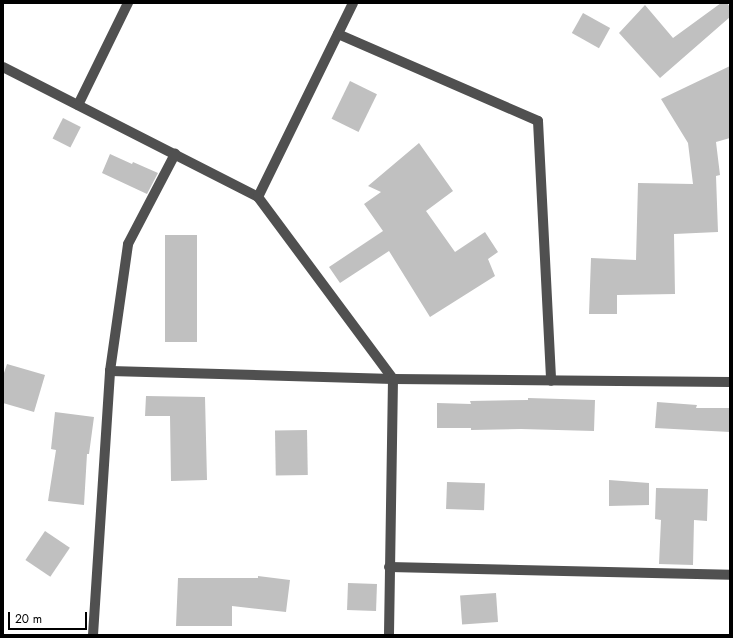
<!DOCTYPE html>
<style>
body{margin:0}
#map{position:relative;width:733px;height:638px;overflow:hidden;background:#fff;font-family:Jost,sans-serif}
div>[style]{position:absolute}
[style*='--x']{left:calc(var(--x)*1px);top:calc(var(--y)*1px);width:calc(var(--w)*1px);rotate:calc(var(--a)*1deg)}
.building>*{inset:0;background:#c0c0c0;transform-origin:0 0}
.minor>*{height:10px;margin:-5px;padding:0 5px;transform-origin:5px;border-radius:5px;background:#505050}
span{translate:-50% -50%;white-space:nowrap;text-align:center;line-height:1.15;-webkit-text-stroke:3px #fff;paint-order:stroke}
.frame{position:absolute;inset:0;border:4px solid #000;pointer-events:none}
.scale{position:absolute;left:8px;top:612px;width:79px;height:18px;box-sizing:border-box;border:2px solid #000;border-top:0;padding-left:5px;font-size:12px;line-height:14px;white-space:nowrap;color:#000;-webkit-text-stroke:3px #fff;paint-order:stroke}
</style>
<div id="map">
<div class="building">
<i style="clip-path:polygon(721px 3px,727px 3px,730px 7px,730px 17px,660px 78px,619px 33px,645px 5px,673px 38px)"></i>
<i style="left:583px;top:13px;width:31px;height:23px;rotate:29deg"></i>
<i style="clip-path:polygon(730px 66px,730px 138px,716px 142px,720px 175px,716px 176px,718px 232px,674px 234px,675px 294px,617px 295px,617px 314px,589px 314px,591px 258px,636px 260px,638px 183px,693px 184px,688px 143px,661px 99px)"></i>
<i style="left:350px;top:81px;width:30px;height:42px;rotate:26deg"></i>
<i style="left:63px;top:118px;width:20px;height:23px;rotate:27deg"></i>
<i style="clip-path:polygon(419px 143px,453px 191px,426px 211px,455px 252px,485px 232px,498px 252px,488px 259px,495px 276px,430px 317px,389px 251px,340px 283px,329px 267px,383px 231px,364px 204px,381px 192px,368px 186px)"></i>
<i style="clip-path:polygon(110px 154px,132px 164px,133px 162px,158px 173px,147px 194px,102px 173px)"></i>
<i style="left:165px;top:235px;width:32px;height:107px"></i>
<i style="clip-path:polygon(7px 364px,45px 375px,34px 412px,3px 403px,3px 376px)"></i>
<i style="clip-path:polygon(146px 396px,205px 397px,207px 480px,171px 481px,170px 416px,145px 416px)"></i>
<i style="clip-path:polygon(528px 398px,595px 400px,594px 431px,521px 429px,471px 430px,471px 428px,437px 428px,437px 403px,471px 404px,470px 401px,528px 400px)"></i>
<i style="clip-path:polygon(657px 402px,697px 405px,696px 408px,730px 408px,730px 432px,655px 428px)"></i>
<i style="clip-path:polygon(55px 412px,94px 417px,89px 454px,87px 454px,84px 505px,48px 501px,56px 450px,51px 449px)"></i>
<i style="left:307px;top:430px;width:45px;height:32px;rotate:89deg"></i>
<i style="clip-path:polygon(609px 480px,649px 483px,649px 505px,609px 506px)"></i>
<i style="left:447px;top:482px;width:38px;height:27px;rotate:2deg"></i>
<i style="clip-path:polygon(656px 488px,708px 489px,707px 521px,694px 520px,693px 565px,659px 564px,661px 520px,655px 519px)"></i>
<i style="left:45px;top:531px;width:30px;height:35px;rotate:34deg"></i>
<i style="clip-path:polygon(258px 576px,290px 580px,286px 612px,232px 606px,232px 626px,176px 626px,178px 578px,258px 578px)"></i>
<i style="left:348px;top:583px;width:29px;height:27px;rotate:2deg"></i>
<i style="left:496px;top:593px;width:29px;height:36px;rotate:86deg"></i>
</div>
<div class="minor">
<i style="--x:338;--y:34;--w:218;--a:23.5"></i>
<i style="--x:538;--y:121;--w:260;--a:87.1"></i>
<i style="--x:3;--y:67;--w:286;--a:27"></i>
<i style="--x:258;--y:197;--w:227;--a:53.4"></i>
<i style="--x:393;--y:379;--w:256;--a:90.9"></i>
<i style="--x:78;--y:105;--w:114;--a:-63.9"></i>
<i style="--x:258;--y:197;--w:216;--a:-63.9"></i>
<i style="--x:110;--y:371;--w:283;--a:1.6"></i>
<i style="--x:393;--y:379;--w:337;--a:0.5"></i>
<i style="--x:389;--y:567;--w:341;--a:1.3"></i>
<i style="--x:93;--y:635;--w:265;--a:-86.3"></i>
<i style="--x:110;--y:371;--w:128;--a:-81.9"></i>
<i style="--x:128;--y:244;--w:102;--a:-62.4"></i>
</div>
<div class="frame"></div>
<div class="scale">20 m</div>
</div>
